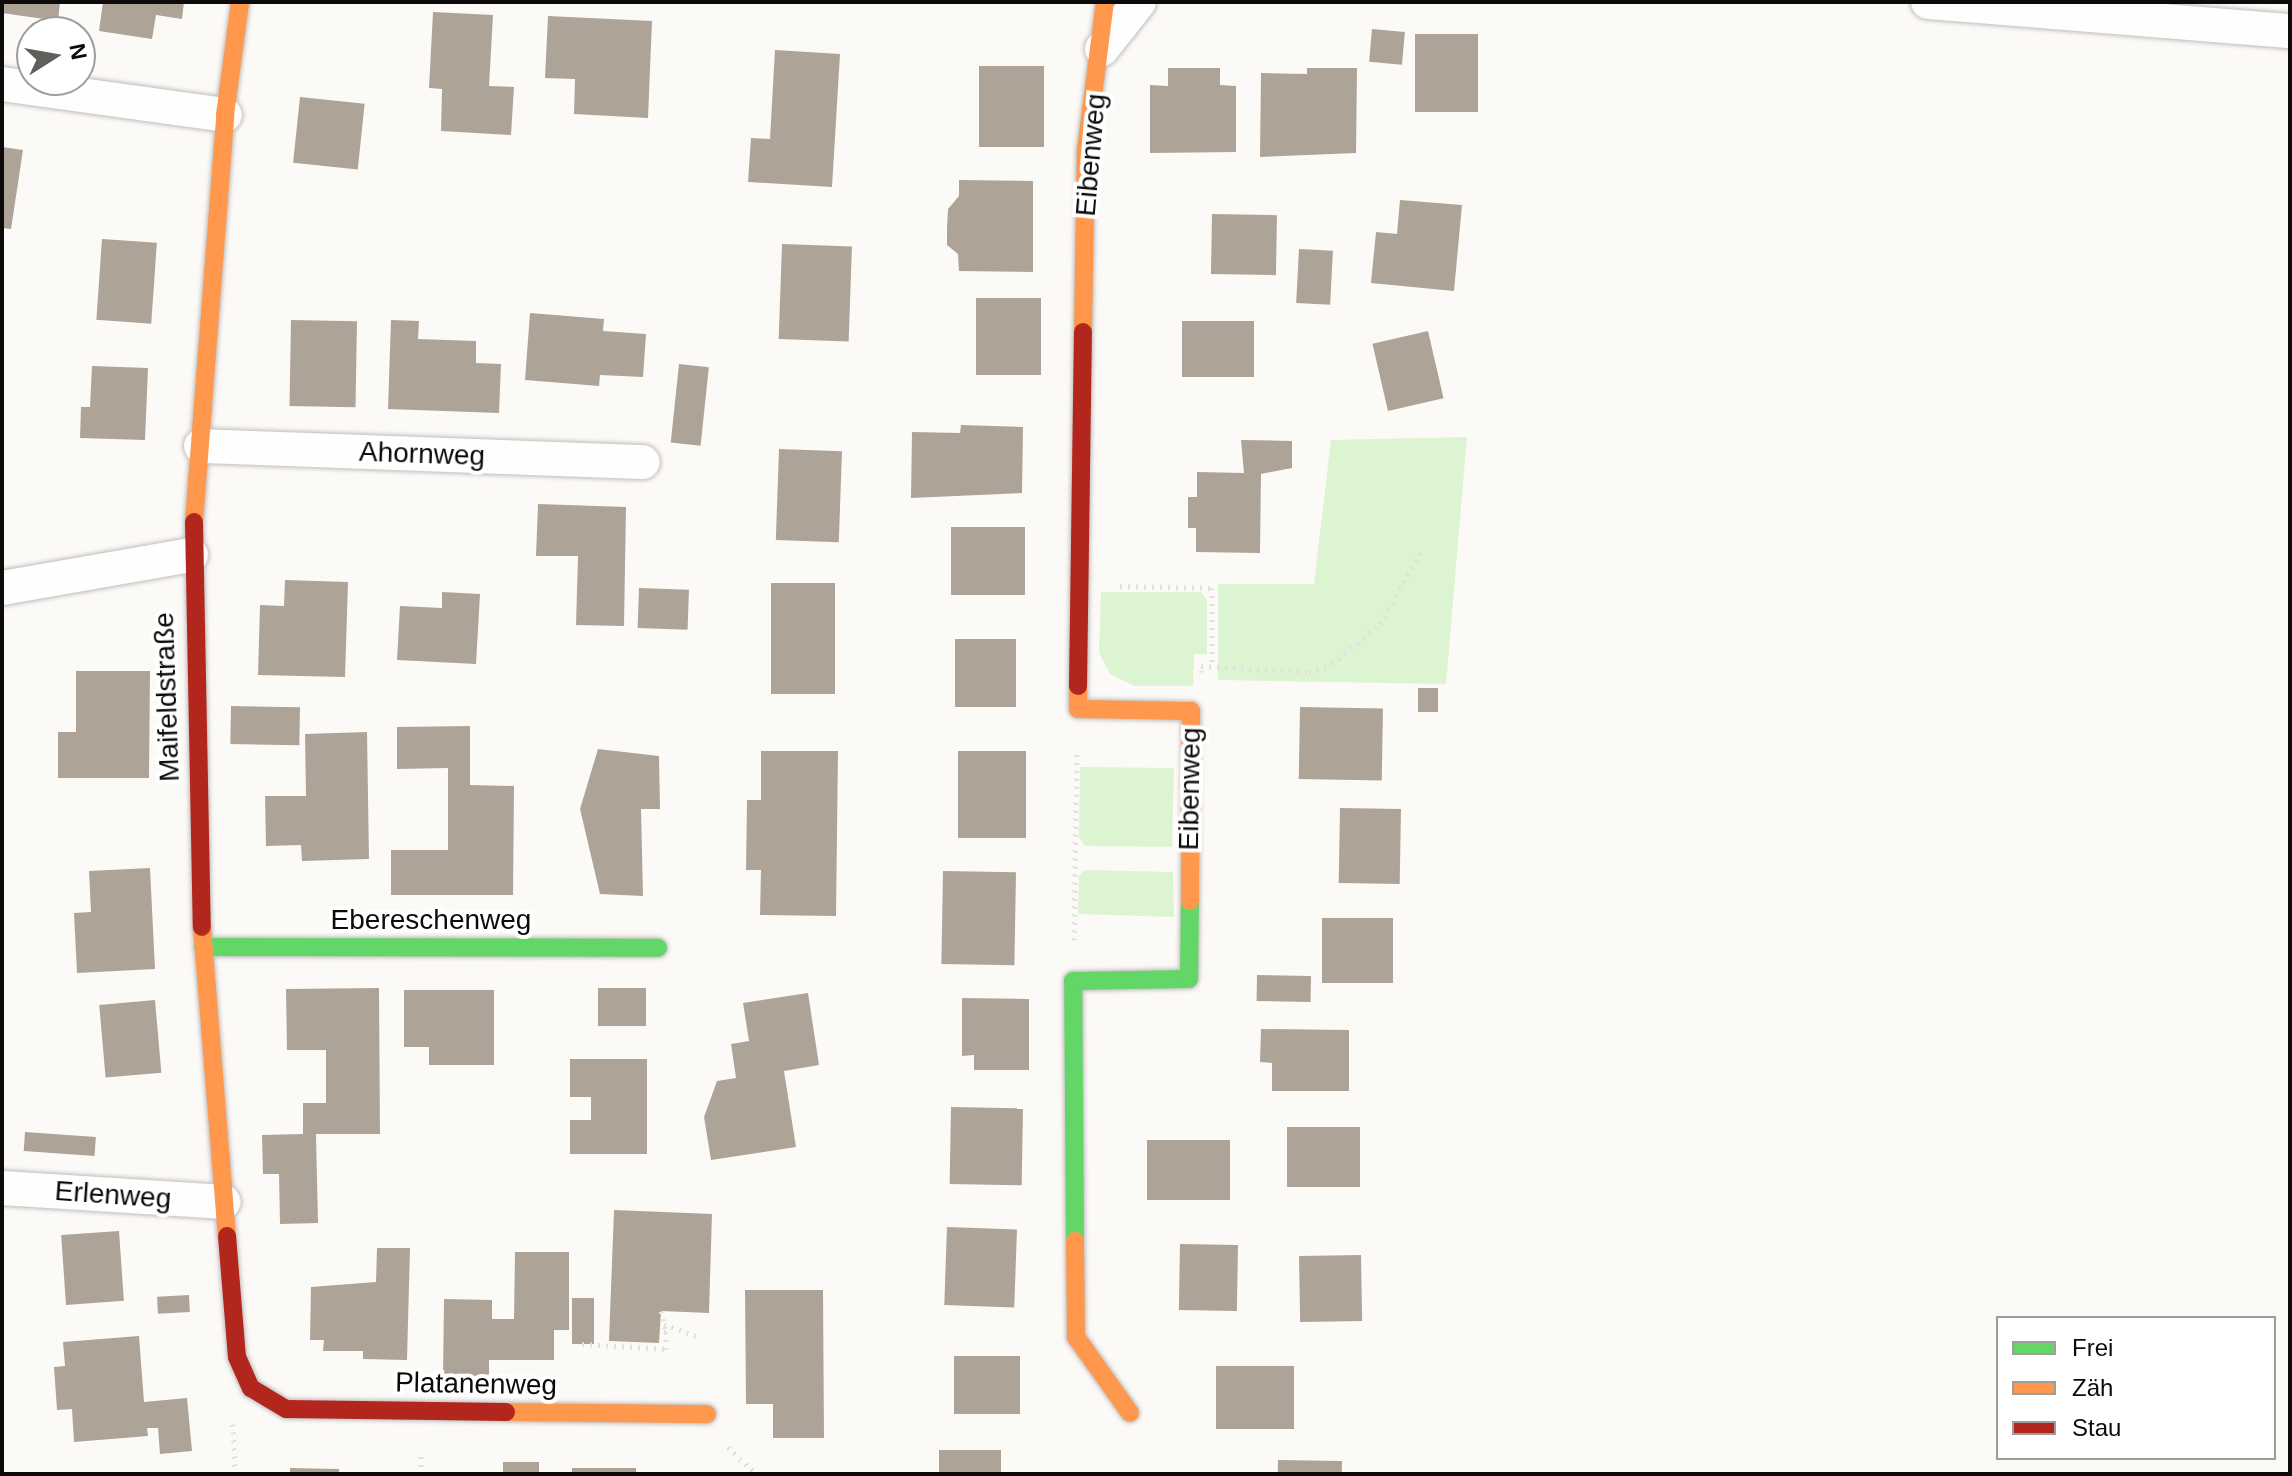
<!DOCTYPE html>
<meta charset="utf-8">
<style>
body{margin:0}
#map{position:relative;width:2292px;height:1476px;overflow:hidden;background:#fcfaf7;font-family:Helvetica,sans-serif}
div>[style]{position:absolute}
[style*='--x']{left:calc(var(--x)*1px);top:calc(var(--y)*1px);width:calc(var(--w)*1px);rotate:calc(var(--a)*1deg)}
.green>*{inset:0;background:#dcf4d1}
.building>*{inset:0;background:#ada497;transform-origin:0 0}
.path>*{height:5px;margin-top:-2.5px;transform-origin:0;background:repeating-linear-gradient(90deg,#e1e0df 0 2px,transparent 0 8px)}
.roads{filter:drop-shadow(0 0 2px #c0bebc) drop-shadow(0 0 2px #c0bebc)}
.street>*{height:34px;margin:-17px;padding:0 17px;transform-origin:17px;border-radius:17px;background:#fffefe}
.fast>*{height:18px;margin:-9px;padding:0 9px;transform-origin:9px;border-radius:9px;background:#63d668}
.slow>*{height:18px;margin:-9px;padding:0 9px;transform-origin:9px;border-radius:9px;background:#ff974d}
.jam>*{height:18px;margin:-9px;padding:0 9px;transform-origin:9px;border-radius:9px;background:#b3261e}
span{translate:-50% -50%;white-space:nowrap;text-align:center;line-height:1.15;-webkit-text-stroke:8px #fff;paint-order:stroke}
.street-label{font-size:28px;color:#0d0b09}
.frame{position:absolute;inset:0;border:4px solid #0d0b09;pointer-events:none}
.legend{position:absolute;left:1996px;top:1316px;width:280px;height:144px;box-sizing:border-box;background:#fff;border:2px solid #9e9d9d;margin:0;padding:10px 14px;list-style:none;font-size:24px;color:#0d0b09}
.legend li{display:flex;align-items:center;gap:16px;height:40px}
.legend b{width:40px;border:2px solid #9e9d9d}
.north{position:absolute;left:16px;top:16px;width:80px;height:80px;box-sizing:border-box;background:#fff;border:2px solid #9e9d9d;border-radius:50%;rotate:79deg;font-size:22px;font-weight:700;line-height:32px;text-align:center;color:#0d0b09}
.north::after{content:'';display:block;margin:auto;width:28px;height:36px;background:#615f5c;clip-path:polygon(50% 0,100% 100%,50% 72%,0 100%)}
</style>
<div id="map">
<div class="green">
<i style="clip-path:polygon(1467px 437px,1446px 684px,1218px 680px,1218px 584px,1314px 584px,1331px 440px)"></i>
<i style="clip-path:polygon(1101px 592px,1201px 592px,1207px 600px,1207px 654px,1194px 654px,1193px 686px,1135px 686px,1110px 674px,1099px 653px)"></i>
<i style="clip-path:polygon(1080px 767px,1174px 768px,1172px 847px,1085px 846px,1079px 838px)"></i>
<i style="clip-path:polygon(1084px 870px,1173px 872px,1174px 917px,1078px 914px,1079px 876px)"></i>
</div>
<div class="building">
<i style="clip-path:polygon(2px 2px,60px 2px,58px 21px,2px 13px)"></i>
<i style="clip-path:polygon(103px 2px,184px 2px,182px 19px,156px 15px,152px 39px,99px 31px)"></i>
<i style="clip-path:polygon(433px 12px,493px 15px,489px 86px,514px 87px,511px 135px,441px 131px,442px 89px,429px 88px)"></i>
<i style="clip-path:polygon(548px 16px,652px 21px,648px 118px,574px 114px,575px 79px,545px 78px)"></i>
<i style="left:1372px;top:29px;width:33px;height:33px;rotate:5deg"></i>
<i style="left:1415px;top:34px;width:63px;height:78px"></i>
<i style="clip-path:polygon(775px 50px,840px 54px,832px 187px,748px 182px,751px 138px,770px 139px)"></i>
<i style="left:979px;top:66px;width:65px;height:81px"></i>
<i style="clip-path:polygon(1168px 68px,1220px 68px,1220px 85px,1236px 86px,1236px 152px,1150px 153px,1150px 85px,1168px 86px)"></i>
<i style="clip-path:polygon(1307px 68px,1357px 68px,1356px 153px,1260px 157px,1261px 73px,1307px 74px)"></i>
<i style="left:300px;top:97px;width:65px;height:66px;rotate:6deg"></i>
<i style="clip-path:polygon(2px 147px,23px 150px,11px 229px,2px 228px)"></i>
<i style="clip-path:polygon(959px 180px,1033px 181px,1033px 272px,959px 271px,958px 254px,947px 245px,947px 228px,948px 209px,959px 196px)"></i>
<i style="clip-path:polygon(1400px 200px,1462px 205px,1454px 291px,1371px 283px,1376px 232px,1397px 234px)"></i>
<i style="left:1212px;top:214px;width:65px;height:60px;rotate:1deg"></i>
<i style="left:102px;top:239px;width:55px;height:81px;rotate:4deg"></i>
<i style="left:782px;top:244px;width:70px;height:95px;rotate:2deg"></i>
<i style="left:1299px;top:249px;width:34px;height:54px;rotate:3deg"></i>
<i style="left:976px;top:298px;width:65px;height:77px"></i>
<i style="clip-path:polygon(530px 313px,604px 319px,603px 331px,646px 334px,643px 377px,600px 375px,599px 386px,525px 380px)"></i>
<i style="left:291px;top:320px;width:66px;height:86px;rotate:1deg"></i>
<i style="clip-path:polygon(391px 320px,419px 321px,418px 339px,476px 341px,476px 363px,501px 364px,499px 413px,388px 409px)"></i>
<i style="left:1182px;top:321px;width:72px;height:56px"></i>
<i style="left:1428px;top:331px;width:69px;height:57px;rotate:77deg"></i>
<i style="left:679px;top:364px;width:30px;height:79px;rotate:6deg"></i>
<i style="clip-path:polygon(92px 366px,148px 368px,145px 440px,80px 438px,81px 407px,90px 407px)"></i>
<i style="clip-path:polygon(961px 425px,1023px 427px,1022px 493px,911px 498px,912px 432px,960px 433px)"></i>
<i style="clip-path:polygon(1241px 440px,1292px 441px,1292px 468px,1261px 474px,1260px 553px,1196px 552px,1196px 528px,1188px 528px,1188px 497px,1197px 497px,1197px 472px,1244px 473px)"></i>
<i style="left:779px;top:449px;width:63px;height:91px;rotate:2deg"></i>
<i style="clip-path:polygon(538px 504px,626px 507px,624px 626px,576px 625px,578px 556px,536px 556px)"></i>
<i style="left:951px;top:527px;width:74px;height:68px"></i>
<i style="clip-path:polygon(285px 580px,348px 582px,345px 677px,258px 675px,260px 605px,284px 606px)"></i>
<i style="left:771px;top:583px;width:64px;height:111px"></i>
<i style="left:639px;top:588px;width:50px;height:40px;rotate:2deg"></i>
<i style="clip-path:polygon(442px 592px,480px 594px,476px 664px,397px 660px,400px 606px,442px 608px)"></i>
<i style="left:955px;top:639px;width:61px;height:68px"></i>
<i style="clip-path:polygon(76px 671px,150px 671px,149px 778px,58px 778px,58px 732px,76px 732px)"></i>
<i style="left:1418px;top:688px;width:20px;height:24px"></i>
<i style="left:231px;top:706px;width:69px;height:38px;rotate:1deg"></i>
<i style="left:1300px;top:707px;width:83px;height:72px;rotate:1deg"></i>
<i style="clip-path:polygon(470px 726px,470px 785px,514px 786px,513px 895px,391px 895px,391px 850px,448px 850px,448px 768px,397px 769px,397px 727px)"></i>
<i style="clip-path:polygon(367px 732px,369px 859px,302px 861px,301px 845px,266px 846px,265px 796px,306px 796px,305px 734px)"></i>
<i style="clip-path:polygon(598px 749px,659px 756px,660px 809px,641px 809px,643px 896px,600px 894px,580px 809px)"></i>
<i style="clip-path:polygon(761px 751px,838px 751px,836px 916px,760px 915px,761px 870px,746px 870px,747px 800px,761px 800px)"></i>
<i style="left:958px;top:751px;width:68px;height:87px"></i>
<i style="left:1340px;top:808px;width:61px;height:75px;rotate:1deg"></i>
<i style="clip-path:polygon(150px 868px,155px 969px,77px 973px,74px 913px,91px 912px,89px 871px)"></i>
<i style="left:943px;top:871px;width:73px;height:93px;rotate:1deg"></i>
<i style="left:1322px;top:918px;width:71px;height:65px"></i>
<i style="left:1257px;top:975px;width:54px;height:26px;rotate:1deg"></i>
<i style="clip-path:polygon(379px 988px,380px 1134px,316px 1134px,318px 1223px,280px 1224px,279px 1174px,263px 1174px,262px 1135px,303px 1134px,303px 1103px,326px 1103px,326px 1050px,287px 1050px,286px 989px)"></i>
<i style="left:646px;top:988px;width:38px;height:48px;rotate:90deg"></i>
<i style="clip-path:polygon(404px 990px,494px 990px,494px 1065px,429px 1065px,429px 1047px,404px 1047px)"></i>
<i style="clip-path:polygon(808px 993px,819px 1065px,784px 1071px,796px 1147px,711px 1160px,704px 1117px,717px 1081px,736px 1078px,731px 1044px,749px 1041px,743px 1003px)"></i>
<i style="clip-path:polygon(962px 998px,1029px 999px,1029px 1070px,974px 1070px,974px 1055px,962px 1056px)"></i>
<i style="left:155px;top:1000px;width:73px;height:56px;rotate:85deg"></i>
<i style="clip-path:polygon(1261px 1029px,1349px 1030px,1349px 1091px,1272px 1091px,1272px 1063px,1260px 1062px)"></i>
<i style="clip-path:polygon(570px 1059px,647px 1059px,647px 1154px,570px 1154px,570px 1120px,591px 1120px,591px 1097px,570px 1097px)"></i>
<i style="left:951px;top:1107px;width:72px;height:77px;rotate:1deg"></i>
<i style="left:1287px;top:1127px;width:73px;height:60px"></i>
<i style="left:25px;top:1132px;width:71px;height:19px;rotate:4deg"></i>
<i style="left:1147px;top:1140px;width:83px;height:60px"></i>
<i style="clip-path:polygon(614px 1210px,712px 1214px,709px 1313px,661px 1311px,659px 1343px,609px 1341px)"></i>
<i style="left:947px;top:1227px;width:70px;height:78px;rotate:2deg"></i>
<i style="left:119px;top:1231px;width:70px;height:58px;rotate:86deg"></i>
<i style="left:1180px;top:1244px;width:58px;height:66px;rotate:1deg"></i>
<i style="clip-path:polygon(377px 1248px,410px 1248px,407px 1360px,363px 1359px,363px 1351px,323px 1351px,324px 1340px,310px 1340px,311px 1287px,376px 1282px)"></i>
<i style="clip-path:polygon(515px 1252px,569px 1252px,569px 1330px,554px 1330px,554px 1360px,489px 1360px,489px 1376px,443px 1376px,444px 1299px,492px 1300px,492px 1319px,514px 1319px)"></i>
<i style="left:1361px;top:1255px;width:66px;height:62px;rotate:89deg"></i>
<i style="clip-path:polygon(745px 1290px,823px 1290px,824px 1438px,773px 1438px,773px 1404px,746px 1404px)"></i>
<i style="left:189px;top:1295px;width:17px;height:32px;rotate:87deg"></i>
<i style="left:572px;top:1298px;width:22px;height:46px"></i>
<i style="clip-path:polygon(139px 1336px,144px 1402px,187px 1398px,192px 1451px,160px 1454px,158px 1428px,147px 1428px,148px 1436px,74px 1442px,72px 1409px,57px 1410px,54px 1367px,65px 1366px,63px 1342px)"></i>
<i style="left:954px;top:1356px;width:66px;height:58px"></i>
<i style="left:1216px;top:1366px;width:78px;height:63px"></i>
<i style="left:939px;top:1450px;width:62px;height:24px"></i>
<i style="left:1278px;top:1460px;width:64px;height:14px;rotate:1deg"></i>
<i style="left:539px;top:1462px;width:12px;height:36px;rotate:90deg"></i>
<i style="clip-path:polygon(290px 1468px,339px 1469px,339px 1474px,290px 1474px)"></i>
<i style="left:572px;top:1468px;width:64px;height:6px"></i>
</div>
<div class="path">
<i style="--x:1120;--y:586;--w:92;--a:1.2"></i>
<i style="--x:1212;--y:588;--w:79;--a:90"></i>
<i style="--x:1201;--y:672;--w:6;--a:-90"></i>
<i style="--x:1201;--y:666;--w:108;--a:3.2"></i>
<i style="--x:1309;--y:672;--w:24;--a:-19"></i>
<i style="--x:1332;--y:664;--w:62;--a:-39.8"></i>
<i style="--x:1380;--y:624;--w:83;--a:-60.3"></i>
<i style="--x:1074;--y:940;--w:190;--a:-89.1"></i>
<i style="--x:661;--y:1311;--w:22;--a:77"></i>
<i style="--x:664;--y:1324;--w:40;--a:20.2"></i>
<i style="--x:582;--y:1344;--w:84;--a:3.4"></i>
<i style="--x:666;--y:1349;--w:17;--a:-90"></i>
<i style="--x:666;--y:1332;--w:6;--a:180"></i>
<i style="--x:233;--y:1424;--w:50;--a:87.7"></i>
<i style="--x:728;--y:1447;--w:39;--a:44"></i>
<i style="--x:421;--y:1474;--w:22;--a:-90"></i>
</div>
<div class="roads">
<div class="street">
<i style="--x:1928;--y:2;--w:363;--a:4.6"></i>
<i style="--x:1102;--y:49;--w:60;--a:-51.8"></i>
<i style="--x:2;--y:84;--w:225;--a:7.9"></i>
<i style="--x:201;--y:446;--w:442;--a:2.1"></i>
<i style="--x:2;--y:588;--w:192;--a:-9.9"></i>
<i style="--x:2;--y:1188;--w:222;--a:3.6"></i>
</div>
<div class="fast">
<i style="--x:203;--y:947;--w:455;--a:0.1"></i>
<i style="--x:1075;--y:1241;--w:260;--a:-90.4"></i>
<i style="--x:1073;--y:981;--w:116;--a:-1"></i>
<i style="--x:1189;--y:979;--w:78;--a:-89.3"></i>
</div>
<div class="slow">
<i style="--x:1083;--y:332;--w:182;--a:-89.1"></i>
<i style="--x:1086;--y:150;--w:149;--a:-82.7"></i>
<i style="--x:194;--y:522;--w:408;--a:-85.6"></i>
<i style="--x:225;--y:115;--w:114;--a:-82.4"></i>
<i style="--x:1078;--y:686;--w:23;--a:90"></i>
<i style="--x:1078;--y:709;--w:113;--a:1"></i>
<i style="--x:1191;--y:711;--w:190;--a:90.3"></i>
<i style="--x:202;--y:927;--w:310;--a:85.4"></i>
<i style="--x:1075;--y:1241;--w:96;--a:89.4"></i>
<i style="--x:1076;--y:1337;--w:93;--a:54.6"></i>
<i style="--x:506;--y:1412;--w:201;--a:0.6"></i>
</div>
<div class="jam">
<i style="--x:194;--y:522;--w:405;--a:88.9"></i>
<i style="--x:1078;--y:686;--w:354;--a:-89.2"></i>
<i style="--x:227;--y:1236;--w:121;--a:85.3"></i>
<i style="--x:237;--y:1357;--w:34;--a:66"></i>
<i style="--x:251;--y:1388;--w:41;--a:31"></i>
<i style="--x:286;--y:1409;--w:220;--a:0.8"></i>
</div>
</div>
<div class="street-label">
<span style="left:1091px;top:155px;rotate:-85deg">Eibenweg</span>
<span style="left:422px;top:454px;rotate:2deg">Ahornweg</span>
<span style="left:167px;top:697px;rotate:-92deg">Maifeldstraße</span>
<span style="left:1190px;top:789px;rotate:-89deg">Eibenweg</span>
<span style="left:431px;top:920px">Ebereschenweg</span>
<span style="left:113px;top:1195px;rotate:4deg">Erlenweg</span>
<span style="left:476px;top:1384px;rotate:1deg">Platanenweg</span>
</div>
<div class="frame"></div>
<ul class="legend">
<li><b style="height:10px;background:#63d668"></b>Frei</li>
<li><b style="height:10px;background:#ff974d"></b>Zäh</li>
<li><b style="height:10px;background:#b3261e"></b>Stau</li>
</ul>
<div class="north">N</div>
</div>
